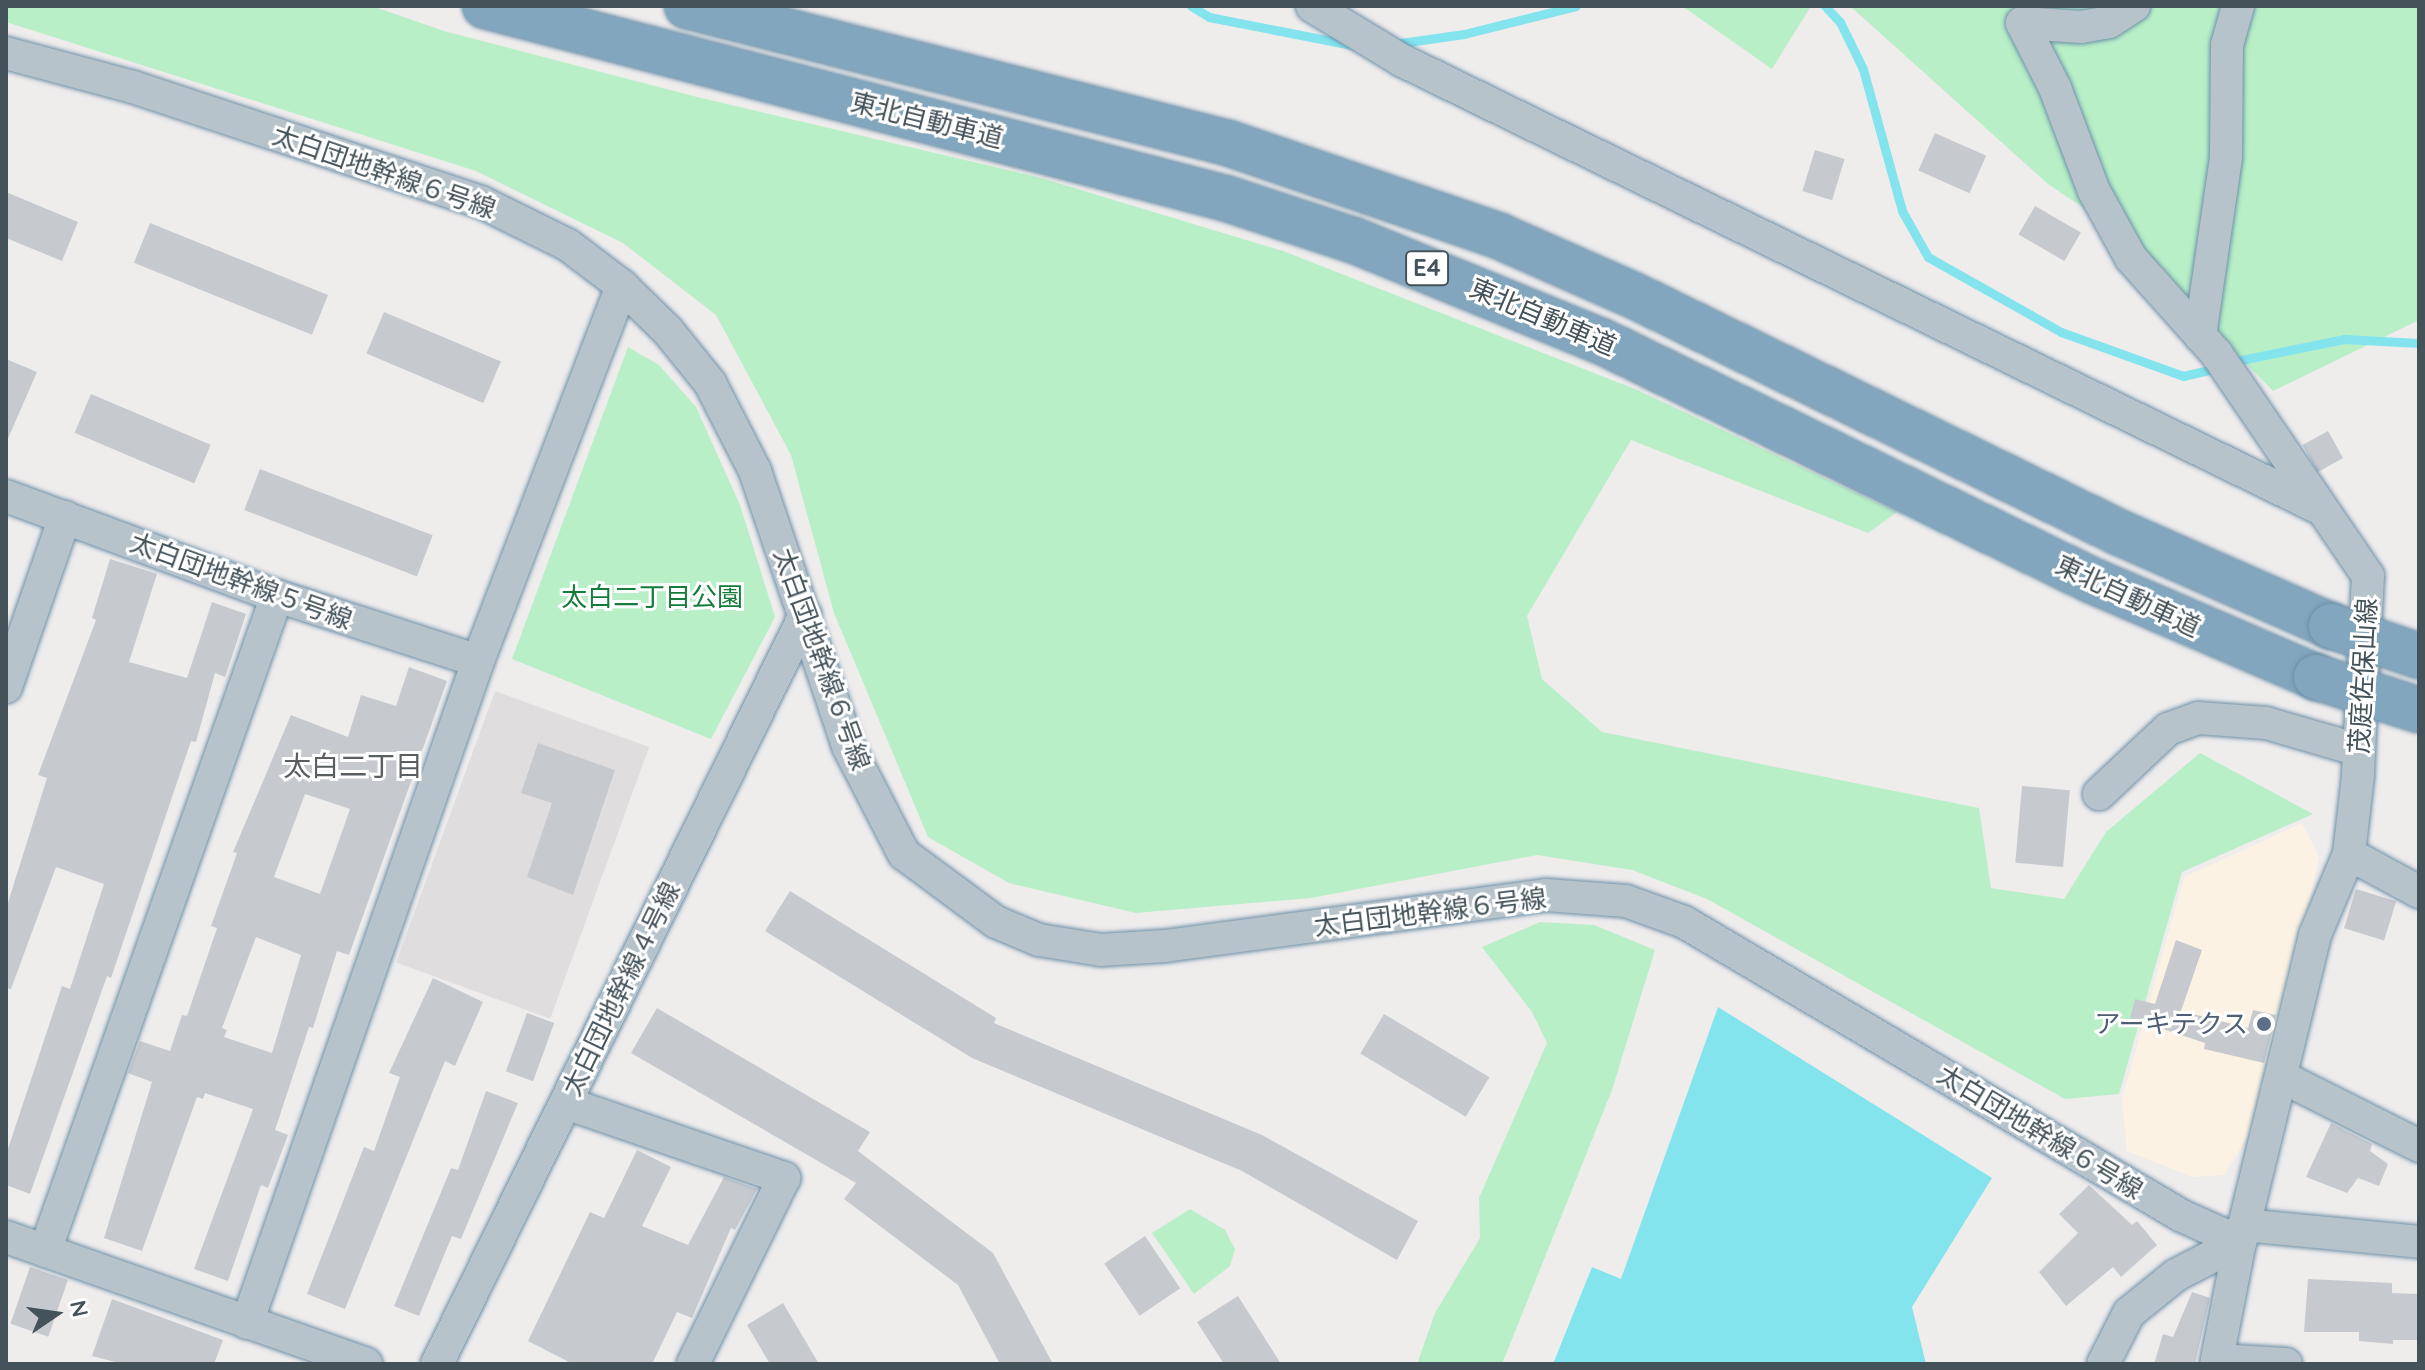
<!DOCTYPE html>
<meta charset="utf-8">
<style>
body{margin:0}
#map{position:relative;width:2425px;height:1370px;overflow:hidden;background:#efecec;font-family:Quicksand,"Noto Sans JP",sans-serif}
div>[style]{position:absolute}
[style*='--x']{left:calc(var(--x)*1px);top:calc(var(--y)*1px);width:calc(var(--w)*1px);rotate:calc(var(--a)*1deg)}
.commercial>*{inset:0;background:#fcf2e3}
.education>*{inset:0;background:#e0ddde;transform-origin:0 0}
.green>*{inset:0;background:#b8efc7}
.water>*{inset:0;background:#83e4ee}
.stream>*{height:9px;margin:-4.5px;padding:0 4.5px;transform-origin:4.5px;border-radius:4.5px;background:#83e4ee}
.building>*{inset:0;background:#c6cacf;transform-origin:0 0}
.roads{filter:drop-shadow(0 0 2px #6d91a9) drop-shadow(0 0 2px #6d91a9)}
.minor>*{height:32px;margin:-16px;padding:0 16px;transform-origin:16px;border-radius:16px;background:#b7c3ca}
.highway>*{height:44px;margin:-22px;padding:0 22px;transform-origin:22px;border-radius:22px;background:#82a6bd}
.bridges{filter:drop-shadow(0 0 2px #6d91a9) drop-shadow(0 0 2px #6d91a9)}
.highway-bridge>*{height:44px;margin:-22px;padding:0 22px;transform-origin:22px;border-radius:22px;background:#82a6bd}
.dots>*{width:22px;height:22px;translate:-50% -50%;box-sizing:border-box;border:4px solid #fff;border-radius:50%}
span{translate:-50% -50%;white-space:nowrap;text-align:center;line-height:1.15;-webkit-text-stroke:6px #fff;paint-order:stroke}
.shield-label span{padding:2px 6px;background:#fff;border:2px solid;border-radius:6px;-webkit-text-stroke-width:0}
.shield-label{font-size:24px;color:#44525a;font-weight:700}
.street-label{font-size:26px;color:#44525a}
.park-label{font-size:26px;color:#147c3b}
.service-label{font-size:26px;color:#4e5e75}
.right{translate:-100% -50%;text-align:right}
.neighbourhood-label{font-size:28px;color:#595e61}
.frame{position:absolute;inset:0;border:8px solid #44525a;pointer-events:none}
.north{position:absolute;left:16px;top:1274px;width:80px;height:80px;-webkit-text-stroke:6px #fff;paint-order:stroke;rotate:77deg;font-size:22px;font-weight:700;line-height:32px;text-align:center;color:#44525a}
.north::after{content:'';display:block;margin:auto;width:28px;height:36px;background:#44525a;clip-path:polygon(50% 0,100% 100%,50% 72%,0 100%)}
</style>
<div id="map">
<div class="commercial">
<i style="clip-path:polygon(2302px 823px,2319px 857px,2290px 997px,2254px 1126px,2224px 1175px,2192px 1177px,2127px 1151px,2122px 1099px,2184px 877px)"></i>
</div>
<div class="education">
<i style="left:495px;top:691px;width:164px;height:289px;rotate:20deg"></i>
</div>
<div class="green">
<i style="clip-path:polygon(6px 6px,372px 6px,444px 31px,697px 97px,1041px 178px,1283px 251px,1635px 389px,1897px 512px,1868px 533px,1631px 440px,1527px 616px,1542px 679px,1602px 732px,1979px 808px,1991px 888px,2064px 899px,2106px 832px,2200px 753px,2313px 814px,2182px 872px,2119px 1094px,2065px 1099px,1707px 899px,1632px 870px,1537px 855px,1311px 898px,1136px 913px,1009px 883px,928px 837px,834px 613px,791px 455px,716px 315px,623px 243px,476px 171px,6px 22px)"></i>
<i style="clip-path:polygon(1682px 6px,1811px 6px,1772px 69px)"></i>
<i style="clip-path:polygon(1850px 6px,2419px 6px,2419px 320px,2273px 391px,2115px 229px,2048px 184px)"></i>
<i style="clip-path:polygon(628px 347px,659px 365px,696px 407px,740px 505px,775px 617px,711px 739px,512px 659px)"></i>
<i style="clip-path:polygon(1540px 922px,1594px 925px,1655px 950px,1612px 1090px,1502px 1364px,1417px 1364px,1435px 1313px,1480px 1238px,1479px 1198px,1547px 1043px,1532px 1012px,1482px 947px)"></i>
<i style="clip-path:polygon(1190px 1209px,1225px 1230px,1235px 1249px,1230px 1266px,1194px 1294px,1152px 1233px)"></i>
</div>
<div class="water">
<i style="clip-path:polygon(1718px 1007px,1992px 1178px,1912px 1307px,1926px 1364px,1553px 1364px,1592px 1267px,1621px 1279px)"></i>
</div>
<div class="stream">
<i style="--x:1191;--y:6;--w:21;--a:31"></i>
<i style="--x:1209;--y:17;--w:156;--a:11.1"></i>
<i style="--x:1825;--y:6;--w:22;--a:47"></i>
<i style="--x:1840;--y:22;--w:52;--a:63.9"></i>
<i style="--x:1863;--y:69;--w:147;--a:74.6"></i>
<i style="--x:1902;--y:211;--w:53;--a:60.5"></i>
<i style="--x:1928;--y:257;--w:153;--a:29.4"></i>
<i style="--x:2061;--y:332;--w:130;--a:19.8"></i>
<i style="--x:2183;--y:376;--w:36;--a:-13"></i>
<i style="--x:1393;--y:44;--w:72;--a:-8"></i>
<i style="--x:1464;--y:34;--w:115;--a:-14"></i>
<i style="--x:2231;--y:362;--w:115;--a:-11.5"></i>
<i style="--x:2344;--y:339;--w:75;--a:3.1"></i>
</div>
<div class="building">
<i style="left:1935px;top:133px;width:56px;height:41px;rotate:24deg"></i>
<i style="left:1815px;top:150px;width:31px;height:43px;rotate:17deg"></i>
<i style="clip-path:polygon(6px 192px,78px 222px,62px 261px,6px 238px)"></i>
<i style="left:2035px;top:206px;width:53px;height:33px;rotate:30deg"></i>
<i style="left:150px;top:223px;width:192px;height:43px;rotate:22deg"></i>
<i style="left:384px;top:312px;width:127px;height:45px;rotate:23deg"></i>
<i style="clip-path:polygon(6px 359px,37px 372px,6px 443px)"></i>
<i style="left:91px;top:394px;width:130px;height:42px;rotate:23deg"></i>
<i style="left:2328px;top:431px;width:31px;height:29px;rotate:61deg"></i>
<i style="left:260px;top:469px;width:185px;height:44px;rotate:21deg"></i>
<i style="clip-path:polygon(110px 559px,157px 574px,129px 662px,187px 678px,212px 602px,246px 614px,225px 677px,215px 673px,196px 742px,191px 741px,111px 978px,107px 976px,30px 1194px,6px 1185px,6px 1155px,62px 986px,70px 989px,104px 884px,56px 867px,11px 989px,6px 988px,6px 909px,47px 778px,38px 775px,96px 620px,92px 618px)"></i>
<i style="clip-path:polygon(evenodd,409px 667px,447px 681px,349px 955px,337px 951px,313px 1028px,309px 1027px,275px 1130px,288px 1135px,268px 1188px,261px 1185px,228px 1281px,194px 1269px,253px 1109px,205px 1093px,203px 1099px,197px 1097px,142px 1251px,104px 1238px,152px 1082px,128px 1073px,140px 1041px,170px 1051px,182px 1015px,187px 1016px,217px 928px,211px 926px,237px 853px,233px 852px,291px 715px,348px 737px,361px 695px,396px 706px,409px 667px,305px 794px,350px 809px,320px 894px,274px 877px,305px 794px,409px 667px,256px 937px,301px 955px,272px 1053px,224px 1037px,227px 1030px,222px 1028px,256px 937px)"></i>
<i style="clip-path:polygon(538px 743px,615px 770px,573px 895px,527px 877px,552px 803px,521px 793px)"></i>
<i style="left:2022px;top:786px;width:48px;height:77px;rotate:5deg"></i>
<i style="left:2356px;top:889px;width:42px;height:41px;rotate:17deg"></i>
<i style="clip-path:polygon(790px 891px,996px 1018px,994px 1023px,1262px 1135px,1418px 1221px,1397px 1260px,1242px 1171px,972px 1058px,765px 931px)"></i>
<i style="clip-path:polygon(2176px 940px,2202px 950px,2181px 1011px,2248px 1028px,2253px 1010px,2276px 1015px,2264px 1063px,2204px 1049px,2205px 1043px,2130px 1018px,2135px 999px,2155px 1004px)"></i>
<i style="clip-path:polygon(433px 978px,483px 1002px,455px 1066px,445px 1061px,345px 1309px,307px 1294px,364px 1147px,374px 1151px,400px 1077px,389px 1073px)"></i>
<i style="clip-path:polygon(657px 1008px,870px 1132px,858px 1151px,993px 1253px,1053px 1364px,1000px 1364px,958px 1285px,844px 1199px,856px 1183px,631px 1053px)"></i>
<i style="left:527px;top:1013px;width:29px;height:62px;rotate:20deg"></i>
<i style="left:1384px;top:1014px;width:123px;height:46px;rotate:31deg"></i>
<i style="clip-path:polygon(486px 1091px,518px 1103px,461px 1239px,452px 1236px,419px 1316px,394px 1306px,451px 1168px,458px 1170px)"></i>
<i style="clip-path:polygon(2331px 1123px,2372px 1144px,2370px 1151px,2388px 1164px,2379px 1186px,2358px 1178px,2347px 1193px,2306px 1177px)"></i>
<i style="clip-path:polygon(637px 1150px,671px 1167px,642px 1226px,688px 1245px,724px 1177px,757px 1189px,735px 1230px,731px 1228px,692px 1318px,677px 1312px,652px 1364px,573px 1364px,528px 1341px,590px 1212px,604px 1218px)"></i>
<i style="clip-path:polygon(2089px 1185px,2132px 1225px,2137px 1221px,2157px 1245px,2121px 1277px,2113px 1267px,2066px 1306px,2039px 1272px,2078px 1233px,2059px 1214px)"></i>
<i style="left:1145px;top:1236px;width:63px;height:49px;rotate:56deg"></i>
<i style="left:30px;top:1267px;width:40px;height:60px;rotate:19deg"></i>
<i style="clip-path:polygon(2308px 1279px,2392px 1283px,2392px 1293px,2419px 1294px,2419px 1340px,2393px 1340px,2393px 1344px,2359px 1341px,2359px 1332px,2304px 1332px)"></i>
<i style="clip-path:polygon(2192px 1292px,2210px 1298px,2195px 1364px,2154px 1364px,2163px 1334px,2173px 1337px)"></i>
<i style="clip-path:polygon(1238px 1296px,1281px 1364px,1224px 1364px,1197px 1322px)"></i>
<i style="clip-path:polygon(112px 1299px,223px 1340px,214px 1364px,123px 1364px,92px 1356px)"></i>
<i style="clip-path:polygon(783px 1303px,819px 1364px,770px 1364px,747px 1325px)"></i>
</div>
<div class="roads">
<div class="minor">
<i style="--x:1312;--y:6;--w:104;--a:31.2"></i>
<i style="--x:1401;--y:60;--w:1017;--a:26.01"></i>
<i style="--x:2022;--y:23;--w:73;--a:63.1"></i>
<i style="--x:2055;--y:88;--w:110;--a:69.3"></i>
<i style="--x:2094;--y:191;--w:77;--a:61.1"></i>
<i style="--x:2131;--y:258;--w:127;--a:48.2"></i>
<i style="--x:2216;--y:353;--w:270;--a:55.7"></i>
<i style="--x:2368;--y:576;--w:200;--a:92.9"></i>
<i style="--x:2358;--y:776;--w:79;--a:96.6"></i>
<i style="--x:2349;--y:854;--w:88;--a:112.8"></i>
<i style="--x:2315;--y:935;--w:316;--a:103.7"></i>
<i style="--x:2240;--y:1242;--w:72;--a:152.7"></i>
<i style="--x:2176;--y:1275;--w:60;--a:141"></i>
<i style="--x:2129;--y:1313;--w:57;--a:117"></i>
<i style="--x:2022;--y:23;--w:59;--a:3.9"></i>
<i style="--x:2081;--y:27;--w:28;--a:-10"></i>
<i style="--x:2109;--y:22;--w:30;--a:-33"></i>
<i style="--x:6;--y:53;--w:131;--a:15"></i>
<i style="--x:133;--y:87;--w:367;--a:18.3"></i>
<i style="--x:481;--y:202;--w:97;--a:26.3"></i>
<i style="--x:568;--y:245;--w:68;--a:37.2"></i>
<i style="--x:622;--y:286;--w:64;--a:44.4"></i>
<i style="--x:668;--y:331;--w:67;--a:51.1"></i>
<i style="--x:710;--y:383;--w:99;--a:62.9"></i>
<i style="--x:755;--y:471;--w:290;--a:71.3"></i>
<i style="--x:848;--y:746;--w:122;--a:62.6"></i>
<i style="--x:904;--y:854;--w:114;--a:36.5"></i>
<i style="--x:996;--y:922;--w:47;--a:22.7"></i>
<i style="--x:1039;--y:940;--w:63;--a:9.2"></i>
<i style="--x:1101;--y:950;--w:64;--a:-3.6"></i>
<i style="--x:1165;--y:946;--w:384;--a:-7.6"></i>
<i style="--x:1546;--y:895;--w:80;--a:4.3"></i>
<i style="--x:1626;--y:901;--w:62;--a:19.9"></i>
<i style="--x:1684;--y:922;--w:578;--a:30.56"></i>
<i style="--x:2182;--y:1216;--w:64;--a:24.1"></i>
<i style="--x:2240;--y:1242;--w:124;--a:101.1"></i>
<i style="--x:2200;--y:336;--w:181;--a:-81.7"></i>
<i style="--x:2226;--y:157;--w:112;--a:-89.5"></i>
<i style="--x:2227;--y:45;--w:41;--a:-74.2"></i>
<i style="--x:6;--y:496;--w:289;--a:20.3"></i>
<i style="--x:277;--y:596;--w:211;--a:17.9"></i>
<i style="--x:6;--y:687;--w:180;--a:-70.9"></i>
<i style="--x:2099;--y:794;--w:95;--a:-43.3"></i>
<i style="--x:2168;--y:729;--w:32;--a:-20"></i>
<i style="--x:2198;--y:718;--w:68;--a:4.2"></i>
<i style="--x:2266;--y:723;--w:97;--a:16.2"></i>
<i style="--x:2349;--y:854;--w:80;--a:28.5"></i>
<i style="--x:2284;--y:1078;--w:151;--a:26.7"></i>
<i style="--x:566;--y:1103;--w:231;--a:19"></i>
<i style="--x:784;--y:1178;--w:207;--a:116.1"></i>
<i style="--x:2244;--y:1225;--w:176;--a:5.5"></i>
<i style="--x:6;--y:1237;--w:382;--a:19.4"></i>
<i style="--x:45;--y:1251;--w:695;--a:-70.5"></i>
<i style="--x:247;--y:1323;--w:701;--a:-70.76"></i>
<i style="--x:478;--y:661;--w:402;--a:-69"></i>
<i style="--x:2217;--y:1360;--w:69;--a:3.3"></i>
<i style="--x:437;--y:1364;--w:835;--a:-63.83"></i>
</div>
<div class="highway">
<i style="--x:485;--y:6;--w:765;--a:14.55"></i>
<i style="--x:1225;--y:198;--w:135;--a:18.2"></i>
<i style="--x:1353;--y:240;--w:268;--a:22.2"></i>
<i style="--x:1601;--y:341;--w:545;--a:26"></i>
<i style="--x:2091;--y:580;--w:245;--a:23.3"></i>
<i style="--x:687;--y:6;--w:558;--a:14.21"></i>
<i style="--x:1228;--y:143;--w:287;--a:18.9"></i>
<i style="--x:1499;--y:236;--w:146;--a:23.8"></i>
<i style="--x:1633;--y:295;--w:540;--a:26.04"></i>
<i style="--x:2118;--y:532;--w:233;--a:23.8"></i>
</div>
</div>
<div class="bridges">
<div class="highway-bridge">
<i style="--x:2331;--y:626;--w:93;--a:18.8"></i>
<i style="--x:2316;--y:677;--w:108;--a:17.8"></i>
</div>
</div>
<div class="dots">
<i style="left:2264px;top:1024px;background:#5c6f8a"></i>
</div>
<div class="shield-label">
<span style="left:1427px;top:268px">E4</span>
</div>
<div class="street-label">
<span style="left:927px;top:120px;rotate:14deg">東北自動車道</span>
<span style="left:384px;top:172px;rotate:19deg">太白団地幹線６号線</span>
<span style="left:1543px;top:317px;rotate:23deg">東北自動車道</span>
<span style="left:241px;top:581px;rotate:20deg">太白団地幹線５号線</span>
<span style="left:2128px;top:596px;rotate:25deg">東北自動車道</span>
<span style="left:822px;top:659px;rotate:70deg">太白団地幹線６号線</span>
<span style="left:2363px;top:676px;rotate:-87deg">茂庭佐保山線</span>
<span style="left:1430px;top:912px;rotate:-7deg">太白団地幹線６号線</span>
<span style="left:621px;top:989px;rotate:-64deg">太白団地幹線４号線</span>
<span style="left:2040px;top:1132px;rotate:31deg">太白団地幹線６号線</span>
</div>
<div class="park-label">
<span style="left:652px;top:597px">太白二丁目公園</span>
</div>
<div class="service-label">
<span class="right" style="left:2248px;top:1024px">アーキテクス</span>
</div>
<div class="neighbourhood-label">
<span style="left:353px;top:766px">太白二丁目</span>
</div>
<div class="frame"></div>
<div class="north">N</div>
</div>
